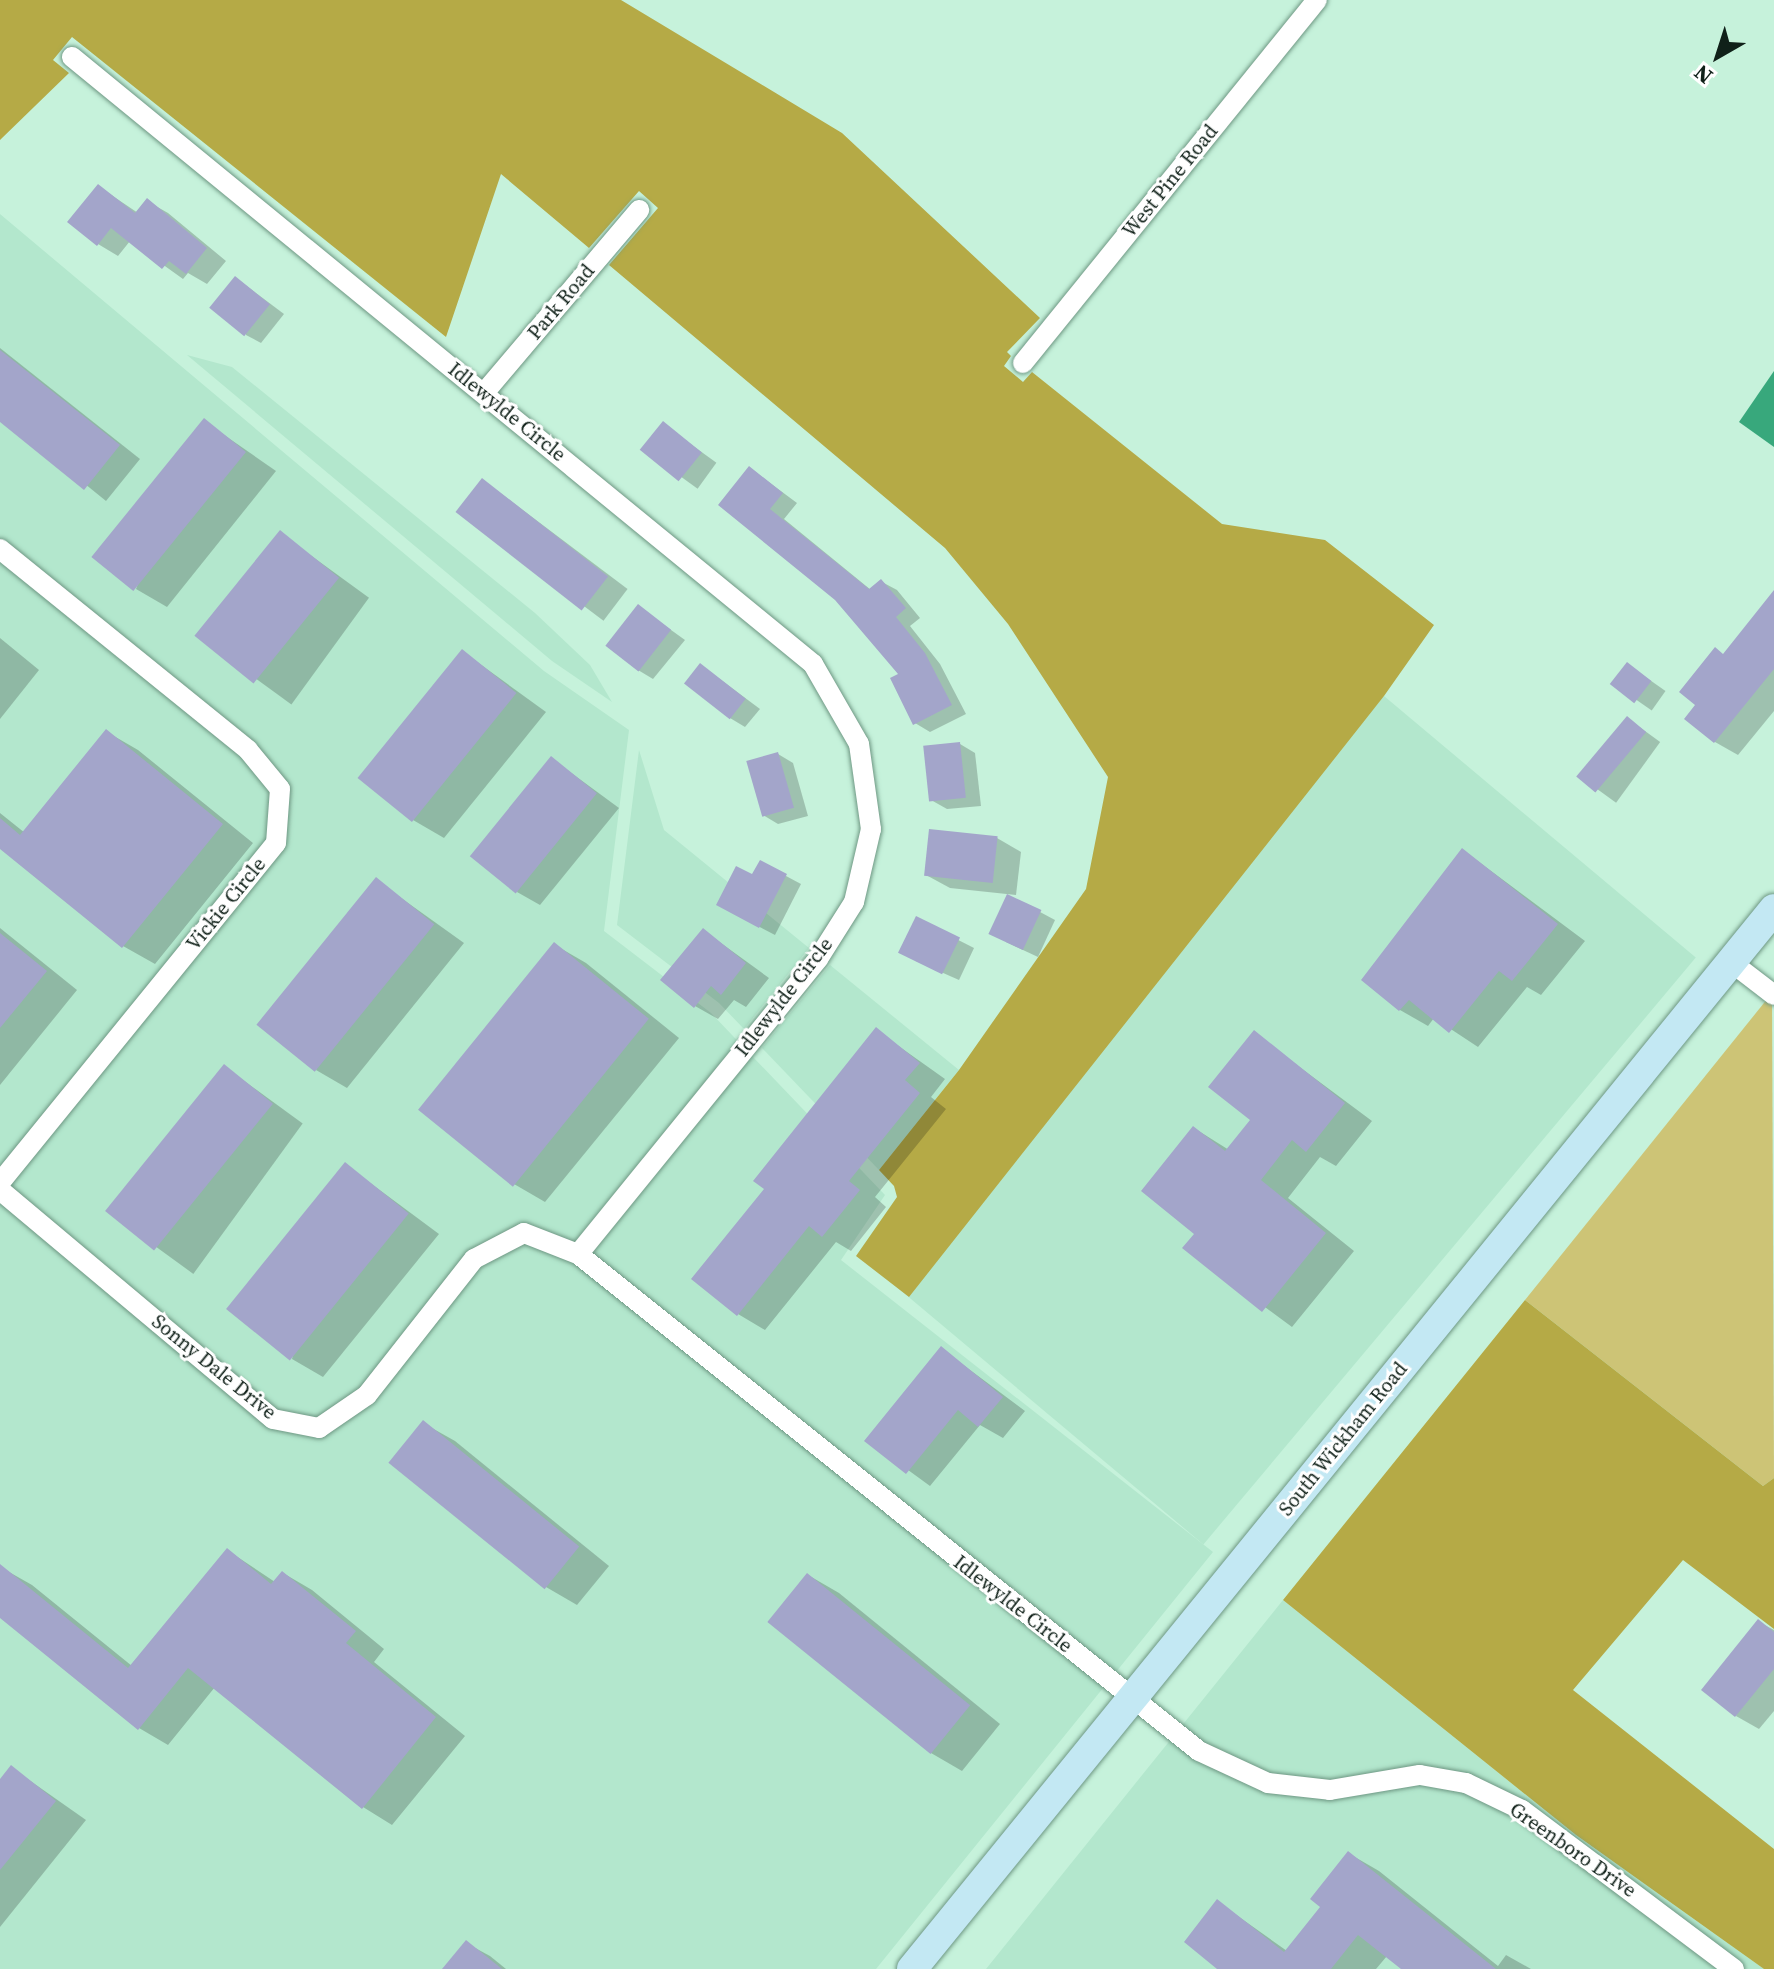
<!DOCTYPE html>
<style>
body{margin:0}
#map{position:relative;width:1774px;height:1969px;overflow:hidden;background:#c6f2db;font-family:"Source Serif 4",serif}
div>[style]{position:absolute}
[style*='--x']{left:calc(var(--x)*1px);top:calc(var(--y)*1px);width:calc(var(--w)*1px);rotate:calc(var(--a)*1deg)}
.built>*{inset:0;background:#b3e7cd;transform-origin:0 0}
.green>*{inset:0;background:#cdc476}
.forest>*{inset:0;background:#b5aa46}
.water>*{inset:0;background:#38a87c}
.shadow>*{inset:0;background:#0003;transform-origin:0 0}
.building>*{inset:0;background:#a3a5ca;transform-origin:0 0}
.roads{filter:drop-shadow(0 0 2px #6e9783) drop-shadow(0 0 2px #6e9783)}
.street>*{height:20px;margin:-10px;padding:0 10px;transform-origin:10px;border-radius:10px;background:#fff}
.secondary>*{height:30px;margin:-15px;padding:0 15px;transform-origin:15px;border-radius:15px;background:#c3e8f3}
span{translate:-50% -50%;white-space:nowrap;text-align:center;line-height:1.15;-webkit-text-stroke:6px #fff;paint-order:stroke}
.street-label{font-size:20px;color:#102119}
.north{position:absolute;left:1678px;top:16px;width:80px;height:80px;-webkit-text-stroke:6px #fff;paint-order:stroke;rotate:219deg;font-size:22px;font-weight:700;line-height:32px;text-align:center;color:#102119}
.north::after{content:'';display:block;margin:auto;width:28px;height:36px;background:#102119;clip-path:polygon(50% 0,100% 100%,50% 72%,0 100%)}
</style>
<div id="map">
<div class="built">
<i style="clip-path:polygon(0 214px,544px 671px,629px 730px,604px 931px,711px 1013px,885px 1195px,841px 1260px,1213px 1552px,876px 1969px,0 1969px)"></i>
<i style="clip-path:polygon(187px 355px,232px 367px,535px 613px,590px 665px,612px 702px,552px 661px)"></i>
<i style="left:1384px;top:696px;width:407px;height:766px;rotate:40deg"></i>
<i style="clip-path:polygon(639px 750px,664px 830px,809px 948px,744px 1029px,719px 1003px,617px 925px)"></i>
<i style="clip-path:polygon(830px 965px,959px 1070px,879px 1170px,762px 1048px)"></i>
<i style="clip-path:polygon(1283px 1600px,1576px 1835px,1764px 1969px,986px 1969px)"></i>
</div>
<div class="green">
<i style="clip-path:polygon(1772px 993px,1774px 1478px,1763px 1486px,1525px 1300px)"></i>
</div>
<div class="forest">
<i style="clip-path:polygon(0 0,621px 0,842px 133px,1040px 318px,1007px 352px,1011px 356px,1004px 366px,1023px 382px,1032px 372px,1222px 524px,1325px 540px,1434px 625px,1384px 696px,909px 1297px,856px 1256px,897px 1197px,894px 1186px,879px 1170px,959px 1070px,1086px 889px,1108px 777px,1008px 624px,945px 548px,609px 265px,658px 208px,639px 191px,589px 248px,501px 174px,446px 337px,72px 37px,53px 60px,69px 73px,0 140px)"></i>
<i style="clip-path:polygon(1525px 1300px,1763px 1486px,1774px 1478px,1774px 1629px,1683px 1560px,1573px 1690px,1774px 1849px,1774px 1969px,1764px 1969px,1576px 1835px,1283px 1600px)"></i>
</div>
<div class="water">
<i style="clip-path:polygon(1774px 371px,1774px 447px,1739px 422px)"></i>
</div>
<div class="shadow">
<i style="clip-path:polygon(98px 186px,138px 213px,147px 201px,168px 213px,226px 261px,207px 284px,188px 273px,183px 279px,130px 241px,118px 256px,98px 244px)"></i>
<i style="clip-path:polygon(236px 278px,284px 314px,261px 343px,246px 335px)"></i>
<i style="clip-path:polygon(0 348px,140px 459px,106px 501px,0 415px)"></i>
<i style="clip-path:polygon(204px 421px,276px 471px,167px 607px,136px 589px)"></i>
<i style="left:663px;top:424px;width:66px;height:32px;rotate:36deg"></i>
<i style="clip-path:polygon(750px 468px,797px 503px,784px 519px,871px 590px,882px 582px,897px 590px,920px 618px,910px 626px,940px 664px,966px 714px,930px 732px,915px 723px,901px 675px,837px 598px,721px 504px)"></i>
<i style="left:483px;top:480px;width:181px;height:40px;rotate:37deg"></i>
<i style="left:280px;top:533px;width:110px;height:132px;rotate:36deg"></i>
<i style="clip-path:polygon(1774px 594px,1774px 711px,1738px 755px,1715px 742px,1698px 705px,1724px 655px)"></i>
<i style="clip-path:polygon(639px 607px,685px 640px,653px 679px,638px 670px)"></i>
<i style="clip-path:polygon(0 638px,39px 670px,0 719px)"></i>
<i style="clip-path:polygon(462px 651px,546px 712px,444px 838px,413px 820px)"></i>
<i style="left:1627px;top:664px;width:47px;height:24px;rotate:35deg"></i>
<i style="clip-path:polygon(701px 665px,760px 709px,745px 727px,730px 718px)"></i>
<i style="left:1627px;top:718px;width:41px;height:75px;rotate:36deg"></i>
<i style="clip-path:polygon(107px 732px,138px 750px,253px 843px,155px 964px,123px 946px,0 846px,0 813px,25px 833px)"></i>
<i style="clip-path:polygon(960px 744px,975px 753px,981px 806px,947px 809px,931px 800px)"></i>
<i style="clip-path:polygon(778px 754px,793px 763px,808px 816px,778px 824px,763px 815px)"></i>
<i style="clip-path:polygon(551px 758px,619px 808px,540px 905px,517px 892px)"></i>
<i style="clip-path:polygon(997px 838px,1021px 852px,1016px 895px,950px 888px,926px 875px)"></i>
<i style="clip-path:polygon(1463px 850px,1585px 941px,1541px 995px,1527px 987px,1478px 1047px,1434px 1018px,1428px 1026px,1400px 1010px,1364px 980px)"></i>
<i style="clip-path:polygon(786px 876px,801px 884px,775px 935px,733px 913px,753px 877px)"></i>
<i style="clip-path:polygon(376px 880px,464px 943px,347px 1088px,316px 1070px)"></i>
<i style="clip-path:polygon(1040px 912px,1055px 920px,1038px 957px,1006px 942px)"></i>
<i style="clip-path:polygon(917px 919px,974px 948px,959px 980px,916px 961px)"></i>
<i style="clip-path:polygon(0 928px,77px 990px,0 1085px)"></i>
<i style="clip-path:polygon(703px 930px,769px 978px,746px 1007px,734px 1000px,718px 1019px,695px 1006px)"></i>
<i style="clip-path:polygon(555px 945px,586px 963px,679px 1038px,545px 1202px,514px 1184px)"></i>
<i style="clip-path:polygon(876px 1030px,945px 1079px,931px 1097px,946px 1109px,875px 1197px,886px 1207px,851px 1251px,836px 1242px,765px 1330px,738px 1314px,766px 1189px)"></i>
<i style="clip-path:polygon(1254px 1033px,1372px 1121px,1336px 1166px,1320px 1157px,1288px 1198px,1354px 1251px,1292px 1327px,1185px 1248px,1196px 1234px,1194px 1128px,1229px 1150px,1253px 1120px)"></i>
<i style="left:225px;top:1067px;width:96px;height:186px;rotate:36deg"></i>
<i style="clip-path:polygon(346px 1165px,439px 1234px,323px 1377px,292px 1359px)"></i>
<i style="clip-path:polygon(942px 1349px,1025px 1411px,1003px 1438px,980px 1425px,930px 1486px,867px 1440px)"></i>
<i style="clip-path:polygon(423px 1423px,455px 1441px,609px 1566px,577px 1605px,546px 1587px)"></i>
<i style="clip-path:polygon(227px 1550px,275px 1582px,283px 1573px,312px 1590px,384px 1649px,374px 1662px,465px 1736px,392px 1825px,363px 1807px,215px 1687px,168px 1745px,139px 1728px,0 1616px,2px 1568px,32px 1585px,132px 1666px)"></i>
<i style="clip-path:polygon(808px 1575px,839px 1593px,1000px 1724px,962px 1771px,931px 1753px)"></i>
<i style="clip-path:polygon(1759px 1622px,1774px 1630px,1774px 1711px,1759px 1729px,1736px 1716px)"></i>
<i style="clip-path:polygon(12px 1768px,86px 1820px,0 1927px,0 1782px)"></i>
<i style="clip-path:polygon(1348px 1853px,1379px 1871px,1498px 1966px,1506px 1955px,1531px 1969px,1404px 1969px,1387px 1956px,1376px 1969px,1221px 1969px,1218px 1902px,1287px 1951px,1323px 1907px)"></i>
<i style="clip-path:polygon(466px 1943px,490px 1956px,506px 1969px,445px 1969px)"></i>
</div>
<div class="building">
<i style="clip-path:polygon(98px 184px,135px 213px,147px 198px,207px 248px,186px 274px,169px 261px,162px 269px,111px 228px,97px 246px,67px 222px)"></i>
<i style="left:235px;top:276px;width:45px;height:41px;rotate:39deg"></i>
<i style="clip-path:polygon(0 350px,120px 445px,84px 490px,0 422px)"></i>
<i style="left:204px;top:418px;width:54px;height:179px;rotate:39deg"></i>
<i style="left:663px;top:421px;width:50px;height:37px;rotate:39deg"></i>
<i style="clip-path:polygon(749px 466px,783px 493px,770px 509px,869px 589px,881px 579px,906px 608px,896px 617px,925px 653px,952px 705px,913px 725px,890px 678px,898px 674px,835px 600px,718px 505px)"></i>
<i style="left:482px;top:478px;width:160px;height:43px;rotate:38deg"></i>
<i style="left:280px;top:530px;width:76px;height:136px;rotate:39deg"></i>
<i style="clip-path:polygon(1774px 590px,1774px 669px,1714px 743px,1684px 719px,1695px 705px,1679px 692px,1715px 647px,1723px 654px)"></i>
<i style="left:638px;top:604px;width:42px;height:53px;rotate:38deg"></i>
<i style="left:462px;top:649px;width:70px;height:166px;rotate:39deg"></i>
<i style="left:1627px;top:662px;width:31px;height:28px;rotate:38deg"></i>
<i style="left:700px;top:663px;width:58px;height:26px;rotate:38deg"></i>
<i style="left:1627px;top:716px;width:25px;height:79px;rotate:40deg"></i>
<i style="clip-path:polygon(106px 729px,223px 824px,122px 948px,0 849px,0 818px,20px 835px)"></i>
<i style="left:960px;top:742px;width:56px;height:37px;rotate:84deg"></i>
<i style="left:778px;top:752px;width:58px;height:33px;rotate:74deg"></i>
<i style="left:551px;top:756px;width:59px;height:129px;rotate:39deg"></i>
<i style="left:929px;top:829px;width:69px;height:47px;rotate:6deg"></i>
<i style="clip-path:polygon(1462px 848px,1558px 924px,1512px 981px,1499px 971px,1449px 1033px,1409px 1000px,1399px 1011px,1361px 980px)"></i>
<i style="clip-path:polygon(760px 860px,787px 874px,759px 928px,716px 905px,736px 866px,752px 874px)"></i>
<i style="left:376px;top:877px;width:75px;height:190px;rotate:39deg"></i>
<i style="left:1007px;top:894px;width:38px;height:44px;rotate:25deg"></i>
<i style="left:916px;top:916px;width:49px;height:41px;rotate:26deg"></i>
<i style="clip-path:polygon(703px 928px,746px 963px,721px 995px,711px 986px,694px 1008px,660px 980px)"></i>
<i style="clip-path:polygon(0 933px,47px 971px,0 1028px)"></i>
<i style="left:554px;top:942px;width:122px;height:216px;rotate:39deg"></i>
<i style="clip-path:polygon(876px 1027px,920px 1063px,905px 1080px,920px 1093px,849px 1181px,860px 1190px,822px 1237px,809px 1226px,737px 1316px,691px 1279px,764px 1189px,753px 1181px)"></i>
<i style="clip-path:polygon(1254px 1030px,1345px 1103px,1306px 1152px,1292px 1140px,1261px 1180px,1326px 1233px,1262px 1312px,1182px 1248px,1194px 1234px,1141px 1191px,1193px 1126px,1225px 1151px,1250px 1120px,1208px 1087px)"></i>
<i style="left:224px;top:1064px;width:63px;height:189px;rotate:39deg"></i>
<i style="left:345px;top:1162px;width:82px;height:189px;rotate:39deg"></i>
<i style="clip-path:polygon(941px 1346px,1003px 1397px,978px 1427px,958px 1410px,906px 1474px,864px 1441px)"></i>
<i style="left:423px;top:1420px;width:201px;height:55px;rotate:39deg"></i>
<i style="clip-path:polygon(227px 1548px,271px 1584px,282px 1571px,356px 1631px,346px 1643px,436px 1717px,362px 1809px,188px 1668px,138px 1730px,0 1618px,0 1564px,128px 1668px)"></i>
<i style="left:807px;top:1573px;width:210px;height:63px;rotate:39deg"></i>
<i style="clip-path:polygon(1758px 1619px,1774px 1632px,1774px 1669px,1735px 1717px,1701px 1690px)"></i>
<i style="clip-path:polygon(11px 1765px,56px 1801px,0 1870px,0 1779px)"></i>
<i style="clip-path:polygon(1348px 1851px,1496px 1969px,1401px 1969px,1358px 1935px,1331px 1969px,1217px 1969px,1184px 1942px,1217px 1899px,1284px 1952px,1320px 1907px,1310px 1899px)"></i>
<i style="clip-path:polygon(466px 1940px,502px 1969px,442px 1969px)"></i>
</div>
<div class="roads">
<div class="street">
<i style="--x:72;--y:57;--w:958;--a:39.32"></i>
<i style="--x:813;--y:664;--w:92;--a:60.1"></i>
<i style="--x:859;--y:744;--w:86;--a:82"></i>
<i style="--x:871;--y:829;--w:75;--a:103.1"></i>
<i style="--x:854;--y:902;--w:67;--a:122.3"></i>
<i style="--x:818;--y:959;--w:380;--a:129.1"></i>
<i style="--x:1023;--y:363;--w:467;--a:-51"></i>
<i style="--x:484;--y:393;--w:240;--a:-49.7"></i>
<i style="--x:0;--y:549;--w:319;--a:39"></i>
<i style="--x:248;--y:750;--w:50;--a:50.6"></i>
<i style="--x:280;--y:789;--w:54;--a:94.2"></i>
<i style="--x:276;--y:843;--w:438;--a:129.1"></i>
<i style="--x:1731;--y:962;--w:54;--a:37.5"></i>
<i style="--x:0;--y:1190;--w:356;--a:40"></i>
<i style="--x:273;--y:1419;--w:47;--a:11.1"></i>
<i style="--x:319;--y:1428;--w:58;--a:-34.5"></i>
<i style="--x:367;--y:1395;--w:173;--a:-51.8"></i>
<i style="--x:474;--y:1259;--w:56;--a:-27.5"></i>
<i style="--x:524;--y:1233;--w:58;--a:21.3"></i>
<i style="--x:578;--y:1254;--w:795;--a:38.67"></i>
<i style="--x:1199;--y:1751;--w:76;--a:24.9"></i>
<i style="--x:1268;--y:1783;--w:62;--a:6.4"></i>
<i style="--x:1330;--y:1790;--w:91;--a:-9.5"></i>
<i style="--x:1420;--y:1775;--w:47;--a:9.9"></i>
<i style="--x:1466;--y:1783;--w:62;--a:25.7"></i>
<i style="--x:1522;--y:1810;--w:265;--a:36.9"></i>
</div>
<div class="secondary">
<i style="--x:912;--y:1969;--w:1366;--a:-50.88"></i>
</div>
</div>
<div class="street-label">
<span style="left:1170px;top:181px;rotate:-51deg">West Pine Road</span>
<span style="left:561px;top:302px;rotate:-50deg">Park Road</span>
<span style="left:507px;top:412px;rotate:39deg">Idlewylde Circle</span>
<span style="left:226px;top:904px;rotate:-51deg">Vickie Circle</span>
<span style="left:784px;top:997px;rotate:-52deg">Idlewylde Circle</span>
<span style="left:214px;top:1367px;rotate:39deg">Sonny Dale Drive</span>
<span style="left:1343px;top:1439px;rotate:-51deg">South Wickham Road</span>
<span style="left:1013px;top:1604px;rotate:38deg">Idlewylde Circle</span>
<span style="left:1573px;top:1850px;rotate:35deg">Greenboro Drive</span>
</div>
<div class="north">N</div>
</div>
